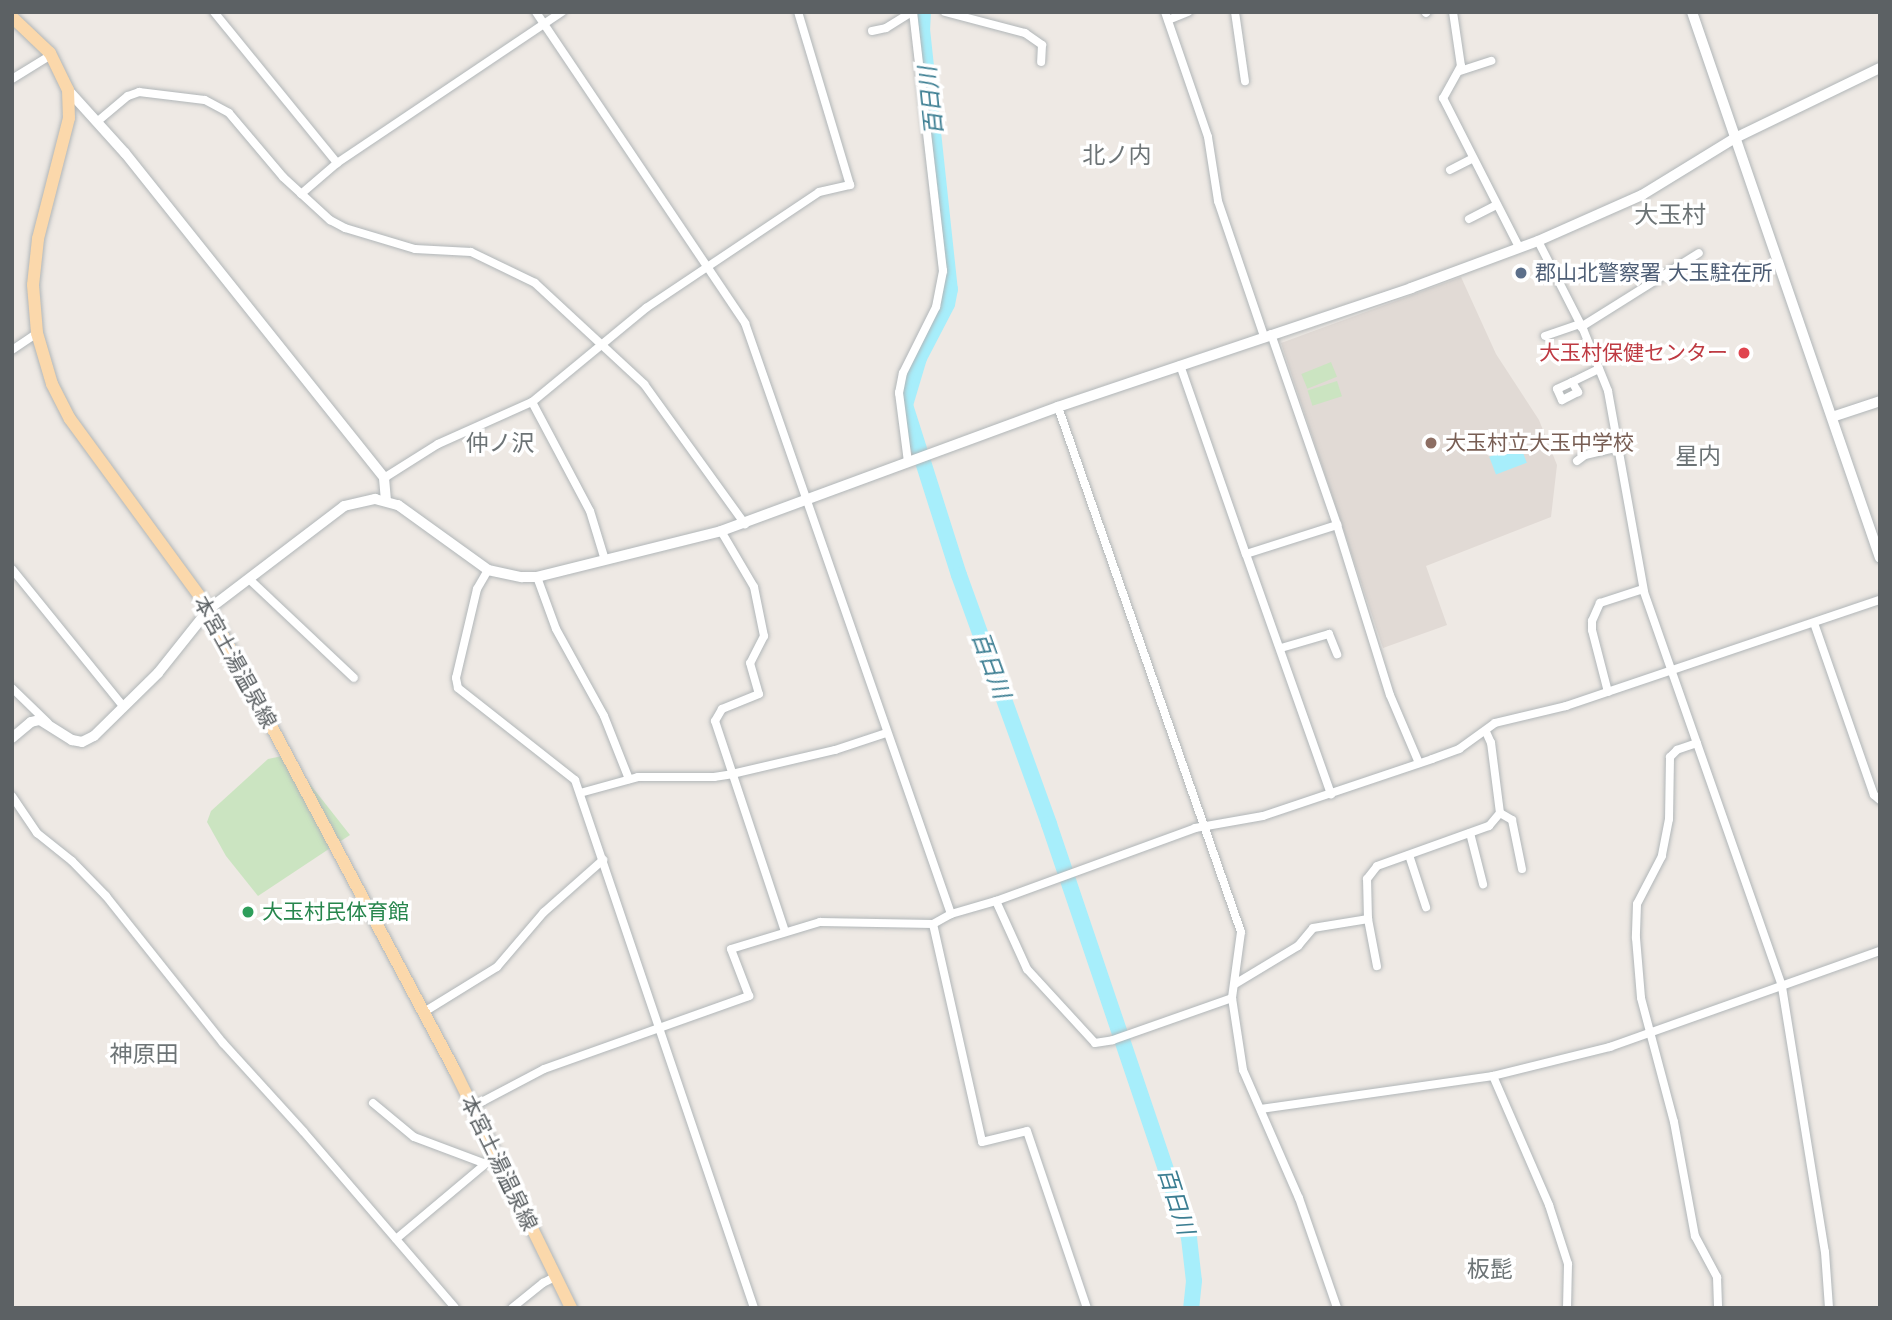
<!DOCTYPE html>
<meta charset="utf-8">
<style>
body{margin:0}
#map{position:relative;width:1892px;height:1320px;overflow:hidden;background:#eee9e4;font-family:"DejaVu Sans","Noto Sans JP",sans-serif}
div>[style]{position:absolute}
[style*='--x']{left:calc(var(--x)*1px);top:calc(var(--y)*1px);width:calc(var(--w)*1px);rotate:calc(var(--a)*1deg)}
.education>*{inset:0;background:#e1dad5}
.green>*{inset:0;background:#cbe4c1;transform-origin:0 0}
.water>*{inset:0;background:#a7eefb;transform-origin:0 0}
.river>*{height:16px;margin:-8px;padding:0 8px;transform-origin:8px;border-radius:8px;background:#a7eefb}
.roads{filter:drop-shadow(0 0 2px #b1b6b8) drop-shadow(0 0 2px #b1b6b8)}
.minor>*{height:8px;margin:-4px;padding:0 4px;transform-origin:4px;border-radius:4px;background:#fff}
.tertiary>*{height:10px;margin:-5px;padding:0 5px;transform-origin:5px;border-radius:5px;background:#fff}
.primary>*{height:12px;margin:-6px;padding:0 6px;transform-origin:6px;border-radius:6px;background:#fbd8ab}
.dots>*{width:19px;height:19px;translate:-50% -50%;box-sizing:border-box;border:4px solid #fff;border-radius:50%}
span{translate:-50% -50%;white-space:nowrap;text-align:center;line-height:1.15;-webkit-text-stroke:7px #fff;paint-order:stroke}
.service-label{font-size:21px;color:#4e5e75}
.left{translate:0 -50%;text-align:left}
.health-label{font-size:21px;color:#be3a42}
.right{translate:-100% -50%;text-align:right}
.education-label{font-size:21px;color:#785e54}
.street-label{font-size:21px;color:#5c6164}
.leisure-label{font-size:21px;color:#27864d}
.water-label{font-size:23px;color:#3c7e92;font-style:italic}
.neighbourhood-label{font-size:23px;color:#6d7476}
.quarter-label{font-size:24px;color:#6d7476}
.frame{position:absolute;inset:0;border:14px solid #5c6164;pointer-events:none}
</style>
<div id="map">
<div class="education">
<i style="clip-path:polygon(1461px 277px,1496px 354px,1539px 420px,1557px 465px,1551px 517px,1426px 566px,1447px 625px,1383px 648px,1281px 343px)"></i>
</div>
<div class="green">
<i style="left:1331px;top:362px;width:16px;height:32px;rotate:68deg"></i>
<i style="left:1337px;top:381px;width:16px;height:31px;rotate:72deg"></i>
<i style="clip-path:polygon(287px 755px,350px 835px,258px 896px,226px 856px,207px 822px,211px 811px,268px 759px)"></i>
</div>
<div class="water">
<i style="left:1520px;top:445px;width:19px;height:33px;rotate:69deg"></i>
</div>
<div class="river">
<i style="--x:923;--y:12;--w:17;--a:93"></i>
<i style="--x:922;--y:29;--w:262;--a:83.9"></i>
<i style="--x:950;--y:289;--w:15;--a:101"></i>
<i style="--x:947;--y:304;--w:61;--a:117.4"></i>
<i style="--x:919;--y:358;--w:49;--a:106.6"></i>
<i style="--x:905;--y:405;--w:178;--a:72.4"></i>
<i style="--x:959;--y:575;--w:265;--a:70.1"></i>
<i style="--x:1049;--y:824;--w:437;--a:71.3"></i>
<i style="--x:1189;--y:1238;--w:43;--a:83.4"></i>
<i style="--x:1194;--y:1281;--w:27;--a:96"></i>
</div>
<div class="roads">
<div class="minor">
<i style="--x:214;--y:12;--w:195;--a:50.8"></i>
<i style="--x:536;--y:12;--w:375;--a:56.1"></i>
<i style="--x:745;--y:323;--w:626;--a:70.78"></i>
<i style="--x:945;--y:12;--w:83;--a:14.7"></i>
<i style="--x:1025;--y:33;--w:21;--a:35"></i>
<i style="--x:1042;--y:45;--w:17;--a:93"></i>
<i style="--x:1165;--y:12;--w:132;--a:71"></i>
<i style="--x:1208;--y:137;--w:65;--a:81.1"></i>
<i style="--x:1218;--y:201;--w:143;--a:71.2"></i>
<i style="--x:1235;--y:12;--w:70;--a:81.8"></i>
<i style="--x:1453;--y:12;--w:55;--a:81.6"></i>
<i style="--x:1461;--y:66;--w:37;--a:119"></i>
<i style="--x:1443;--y:98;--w:167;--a:63"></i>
<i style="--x:1426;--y:13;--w:1;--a:-45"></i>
<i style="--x:1168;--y:20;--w:22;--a:-22"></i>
<i style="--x:872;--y:31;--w:14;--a:-12"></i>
<i style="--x:886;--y:28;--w:31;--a:-32"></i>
<i style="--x:1460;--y:71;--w:33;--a:-18"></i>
<i style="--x:12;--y:79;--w:46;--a:-31.6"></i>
<i style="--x:98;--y:121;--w:39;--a:-40"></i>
<i style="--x:128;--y:96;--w:12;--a:-20"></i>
<i style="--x:139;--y:92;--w:66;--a:6.9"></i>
<i style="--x:205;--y:100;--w:27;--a:28"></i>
<i style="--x:229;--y:113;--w:84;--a:49.8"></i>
<i style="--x:283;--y:177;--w:64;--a:42.5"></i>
<i style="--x:330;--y:220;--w:17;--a:28"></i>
<i style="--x:345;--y:228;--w:73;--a:16.7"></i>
<i style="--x:415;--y:249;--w:56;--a:3.1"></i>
<i style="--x:471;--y:252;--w:71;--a:25.8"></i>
<i style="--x:535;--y:283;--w:149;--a:42.8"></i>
<i style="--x:644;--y:384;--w:173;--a:54.2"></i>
<i style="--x:1450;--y:170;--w:25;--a:-27"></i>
<i style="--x:301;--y:194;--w:48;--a:-40.7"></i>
<i style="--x:337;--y:163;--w:271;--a:-33.9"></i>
<i style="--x:1469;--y:219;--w:31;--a:-27"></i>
<i style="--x:1538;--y:241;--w:99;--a:62.9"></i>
<i style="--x:1583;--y:329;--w:67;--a:68"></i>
<i style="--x:1608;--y:391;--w:204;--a:79.8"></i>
<i style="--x:1644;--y:592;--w:418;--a:70.7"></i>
<i style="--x:1782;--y:987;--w:268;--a:80.8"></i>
<i style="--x:1825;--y:1252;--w:56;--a:85.9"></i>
<i style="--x:1581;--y:327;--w:139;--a:-32.1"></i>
<i style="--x:1271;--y:334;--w:202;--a:70.9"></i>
<i style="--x:1337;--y:525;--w:178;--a:72.7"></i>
<i style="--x:1390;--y:695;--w:74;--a:66.9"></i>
<i style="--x:1545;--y:336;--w:37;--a:-19"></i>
<i style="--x:12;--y:350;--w:30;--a:-34"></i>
<i style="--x:1180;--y:365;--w:200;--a:70.8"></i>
<i style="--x:1246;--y:554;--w:96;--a:-17.7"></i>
<i style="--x:1572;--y:382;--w:12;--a:59"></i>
<i style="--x:1578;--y:392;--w:18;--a:153"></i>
<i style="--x:1562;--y:400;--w:12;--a:-114"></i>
<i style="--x:1557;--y:389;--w:17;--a:-25"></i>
<i style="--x:1572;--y:382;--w:30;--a:-26"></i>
<i style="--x:532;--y:402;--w:123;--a:62"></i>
<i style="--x:590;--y:511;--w:51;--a:73"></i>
<i style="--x:1058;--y:407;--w:556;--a:70.78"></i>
<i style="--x:1241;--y:932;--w:67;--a:97.8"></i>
<i style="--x:1232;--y:998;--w:73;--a:81.3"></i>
<i style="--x:1243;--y:1070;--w:140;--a:66.4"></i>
<i style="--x:1299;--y:1198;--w:116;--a:70.9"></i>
<i style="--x:1577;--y:461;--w:10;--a:-37"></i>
<i style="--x:1585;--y:455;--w:35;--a:-13"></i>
<i style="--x:908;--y:462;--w:70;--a:-97.4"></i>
<i style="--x:899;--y:393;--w:20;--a:-79"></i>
<i style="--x:903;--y:373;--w:74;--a:-63.4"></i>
<i style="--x:936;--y:307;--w:37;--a:-79"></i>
<i style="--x:943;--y:271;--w:261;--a:-96.6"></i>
<i style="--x:384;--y:478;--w:64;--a:-32.2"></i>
<i style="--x:438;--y:444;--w:103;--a:-24.1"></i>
<i style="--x:532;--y:402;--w:148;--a:-39.5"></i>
<i style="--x:646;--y:308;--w:208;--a:-33.8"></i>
<i style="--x:819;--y:192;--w:32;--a:-13"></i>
<i style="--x:850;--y:185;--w:181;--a:-106.7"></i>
<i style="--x:721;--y:531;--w:65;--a:59.5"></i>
<i style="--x:754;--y:587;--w:50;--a:78.5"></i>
<i style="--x:764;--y:636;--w:30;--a:117"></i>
<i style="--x:750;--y:663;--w:32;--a:74"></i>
<i style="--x:759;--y:694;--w:40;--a:158"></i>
<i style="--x:722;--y:709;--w:14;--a:120"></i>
<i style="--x:715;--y:721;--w:221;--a:71.6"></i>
<i style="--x:1246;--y:554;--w:255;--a:70.5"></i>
<i style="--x:12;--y:569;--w:176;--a:51"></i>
<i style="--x:488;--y:570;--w:22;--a:120"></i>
<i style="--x:477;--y:589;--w:91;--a:103.3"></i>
<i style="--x:456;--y:678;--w:10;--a:79"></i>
<i style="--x:458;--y:688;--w:149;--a:38.2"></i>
<i style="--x:575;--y:780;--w:558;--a:71.27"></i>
<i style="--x:537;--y:577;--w:55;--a:69.9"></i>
<i style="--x:556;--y:629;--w:99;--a:61.1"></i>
<i style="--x:604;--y:716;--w:68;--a:68.4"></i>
<i style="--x:249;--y:579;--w:144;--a:43.3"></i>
<i style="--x:1814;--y:623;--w:182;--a:70.8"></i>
<i style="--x:1874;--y:795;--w:8;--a:40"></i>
<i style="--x:1281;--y:648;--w:50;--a:-16.3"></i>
<i style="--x:1329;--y:634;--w:22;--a:68"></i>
<i style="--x:12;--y:688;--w:50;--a:44.2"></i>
<i style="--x:1608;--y:692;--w:64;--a:-104.5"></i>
<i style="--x:1592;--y:630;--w:9;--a:-90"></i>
<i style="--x:1592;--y:621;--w:20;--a:-66"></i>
<i style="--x:1600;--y:603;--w:45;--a:-18"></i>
<i style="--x:1697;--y:743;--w:21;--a:161"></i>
<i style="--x:1677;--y:750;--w:10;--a:135"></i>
<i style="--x:1670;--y:757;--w:62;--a:90.9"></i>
<i style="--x:1669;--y:819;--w:38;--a:101"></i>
<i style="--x:1662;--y:856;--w:54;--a:117.5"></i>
<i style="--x:1637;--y:904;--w:34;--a:92"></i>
<i style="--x:1636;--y:938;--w:60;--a:85.2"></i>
<i style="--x:1641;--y:998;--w:128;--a:75.1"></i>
<i style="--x:1674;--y:1122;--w:116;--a:79.6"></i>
<i style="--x:1695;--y:1236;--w:47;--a:61.8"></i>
<i style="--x:1717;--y:1277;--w:31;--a:88"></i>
<i style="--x:580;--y:793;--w:60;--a:-15.4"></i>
<i style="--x:638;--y:777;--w:76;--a:0"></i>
<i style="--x:714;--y:777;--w:18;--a:-9"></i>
<i style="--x:732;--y:774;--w:106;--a:-13.1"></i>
<i style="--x:835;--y:750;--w:54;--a:-18.4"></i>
<i style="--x:12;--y:796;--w:45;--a:56"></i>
<i style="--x:37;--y:833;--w:45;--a:38.7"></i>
<i style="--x:72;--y:861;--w:49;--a:45.8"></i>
<i style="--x:106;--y:896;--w:188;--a:51.5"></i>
<i style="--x:223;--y:1043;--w:119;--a:47.7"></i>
<i style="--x:303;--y:1131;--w:233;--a:49.3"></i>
<i style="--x:1500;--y:813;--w:14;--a:30"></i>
<i style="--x:1512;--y:820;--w:50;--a:78.5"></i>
<i style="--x:1470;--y:833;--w:53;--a:75.7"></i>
<i style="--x:1409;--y:855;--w:55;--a:71.9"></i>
<i style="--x:996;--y:901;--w:75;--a:65.5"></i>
<i style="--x:1027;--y:969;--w:100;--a:47.4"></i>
<i style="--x:1095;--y:1043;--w:18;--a:-9"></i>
<i style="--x:1113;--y:1040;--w:126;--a:-19.4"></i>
<i style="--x:1368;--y:919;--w:48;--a:79.2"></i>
<i style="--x:933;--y:924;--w:223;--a:77.3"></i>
<i style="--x:982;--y:1142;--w:46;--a:-13.7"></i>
<i style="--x:1027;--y:1131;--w:187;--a:71.3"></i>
<i style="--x:1235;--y:984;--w:74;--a:-31.1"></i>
<i style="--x:1298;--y:946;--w:23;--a:-50"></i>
<i style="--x:1313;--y:928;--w:56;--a:-9.3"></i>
<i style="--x:1368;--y:919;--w:40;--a:-91.4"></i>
<i style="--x:1367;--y:879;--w:16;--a:-52"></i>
<i style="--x:1377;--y:866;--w:119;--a:-19.7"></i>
<i style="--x:1489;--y:826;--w:17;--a:-50"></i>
<i style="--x:1500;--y:813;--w:71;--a:-97.3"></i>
<i style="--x:1491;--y:743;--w:12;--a:-114"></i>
<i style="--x:424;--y:1012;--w:86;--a:-31.7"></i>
<i style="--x:497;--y:967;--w:72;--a:-49.5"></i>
<i style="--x:544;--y:912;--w:79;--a:-41.4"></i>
<i style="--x:1493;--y:1076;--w:141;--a:66.5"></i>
<i style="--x:1549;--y:1205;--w:62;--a:72.1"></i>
<i style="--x:1568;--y:1264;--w:44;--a:91.3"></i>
<i style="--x:373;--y:1103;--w:53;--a:39.7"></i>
<i style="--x:414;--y:1137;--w:74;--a:20.6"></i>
<i style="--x:472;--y:1107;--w:81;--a:-27.8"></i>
<i style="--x:544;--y:1069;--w:218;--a:-19.6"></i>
<i style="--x:749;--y:996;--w:50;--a:-111"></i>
<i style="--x:731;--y:949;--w:93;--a:-16.9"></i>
<i style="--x:820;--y:922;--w:113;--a:1"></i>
<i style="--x:933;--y:924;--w:21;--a:-29"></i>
<i style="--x:951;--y:914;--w:47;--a:-16.1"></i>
<i style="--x:996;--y:901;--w:212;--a:-20.1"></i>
<i style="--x:1195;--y:828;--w:69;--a:-10"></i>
<i style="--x:1263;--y:816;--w:178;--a:-18.6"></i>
<i style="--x:1432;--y:759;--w:29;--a:-20"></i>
<i style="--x:1459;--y:749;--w:44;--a:-35.8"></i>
<i style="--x:1495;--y:723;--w:73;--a:-13.5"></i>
<i style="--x:1566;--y:706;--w:331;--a:-18.7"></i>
<i style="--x:1261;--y:1109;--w:234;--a:-8.1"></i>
<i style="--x:1493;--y:1076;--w:121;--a:-13.9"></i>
<i style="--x:1610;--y:1047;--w:287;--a:-19.6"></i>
<i style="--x:396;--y:1239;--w:131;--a:-40"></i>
<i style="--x:512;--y:1308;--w:40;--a:-39"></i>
<i style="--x:543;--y:1283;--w:13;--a:-27"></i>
</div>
<div class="tertiary">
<i style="--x:1692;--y:12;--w:577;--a:71"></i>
<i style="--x:68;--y:90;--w:85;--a:47.9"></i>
<i style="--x:125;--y:153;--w:416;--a:51.4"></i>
<i style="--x:384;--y:478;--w:23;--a:85"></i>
<i style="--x:1832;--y:417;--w:51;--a:-18.4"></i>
<i style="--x:12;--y:738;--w:25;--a:-40"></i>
<i style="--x:31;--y:722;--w:9;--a:-13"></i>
<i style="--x:40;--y:720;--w:38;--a:32"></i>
<i style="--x:72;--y:740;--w:10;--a:11"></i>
<i style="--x:82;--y:742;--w:13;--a:-27"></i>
<i style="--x:94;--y:736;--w:90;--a:-44.5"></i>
<i style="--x:158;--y:673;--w:82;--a:-51.4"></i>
<i style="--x:209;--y:609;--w:170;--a:-37.3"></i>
<i style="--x:344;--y:506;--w:32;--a:-13"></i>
<i style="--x:375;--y:499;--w:24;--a:15"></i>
<i style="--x:398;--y:505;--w:111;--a:35.8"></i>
<i style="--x:488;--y:570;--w:35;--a:12"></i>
<i style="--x:522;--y:577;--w:15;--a:0"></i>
<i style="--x:537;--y:577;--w:190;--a:-14"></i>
<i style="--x:721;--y:531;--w:359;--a:-20.2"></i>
<i style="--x:1058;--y:407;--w:373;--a:-18.6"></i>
<i style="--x:1411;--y:288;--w:135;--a:-20.3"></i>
<i style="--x:1538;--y:241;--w:114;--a:-23.9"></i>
<i style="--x:1642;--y:195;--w:109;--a:-31.5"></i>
<i style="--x:1735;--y:138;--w:161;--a:-25.8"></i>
</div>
<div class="primary">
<i style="--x:12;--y:17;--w:52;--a:43.5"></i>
<i style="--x:50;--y:53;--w:41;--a:64.1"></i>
<i style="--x:68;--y:90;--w:28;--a:88"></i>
<i style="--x:69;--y:118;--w:125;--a:104.4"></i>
<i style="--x:38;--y:239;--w:46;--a:96.2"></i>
<i style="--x:33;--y:285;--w:48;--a:85.2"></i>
<i style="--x:37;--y:333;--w:53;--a:73.6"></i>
<i style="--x:52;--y:384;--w:39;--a:63"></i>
<i style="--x:70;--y:419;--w:235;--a:53.8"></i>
<i style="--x:209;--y:609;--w:523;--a:61.97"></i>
<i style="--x:455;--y:1071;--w:264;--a:63.9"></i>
</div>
</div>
<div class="dots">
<i style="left:1521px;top:273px;background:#5c6f8a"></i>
<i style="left:1744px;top:353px;background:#e0444e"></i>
<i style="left:1431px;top:443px;background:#8d6e63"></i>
<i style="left:248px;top:912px;background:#2e9e5b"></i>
</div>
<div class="service-label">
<span class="left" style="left:1535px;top:273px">郡山北警察署 大玉駐在所</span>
</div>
<div class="health-label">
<span class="right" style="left:1728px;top:353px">大玉村保健センター</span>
</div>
<div class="education-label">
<span class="left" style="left:1445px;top:443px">大玉村立大玉中学校</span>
</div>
<div class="street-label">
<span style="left:235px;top:662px;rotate:61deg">本宮土湯温泉線</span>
<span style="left:499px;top:1163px;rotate:64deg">本宮土湯温泉線</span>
</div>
<div class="leisure-label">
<span class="left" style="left:262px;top:912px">大玉村民体育館</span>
</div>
<div class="water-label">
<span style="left:931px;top:101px;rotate:-96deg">百日川</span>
<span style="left:991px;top:665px;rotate:70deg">百日川</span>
<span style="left:1176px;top:1201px;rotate:72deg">百日川</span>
</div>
<div class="neighbourhood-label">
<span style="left:1117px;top:155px">北ノ内</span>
<span style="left:500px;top:443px">仲ノ沢</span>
<span style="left:1698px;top:456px">星内</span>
<span style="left:144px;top:1054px">神原田</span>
<span style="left:1490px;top:1269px">板髭</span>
</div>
<div class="quarter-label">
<span style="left:1670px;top:216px">大玉村</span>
</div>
<div class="frame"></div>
</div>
